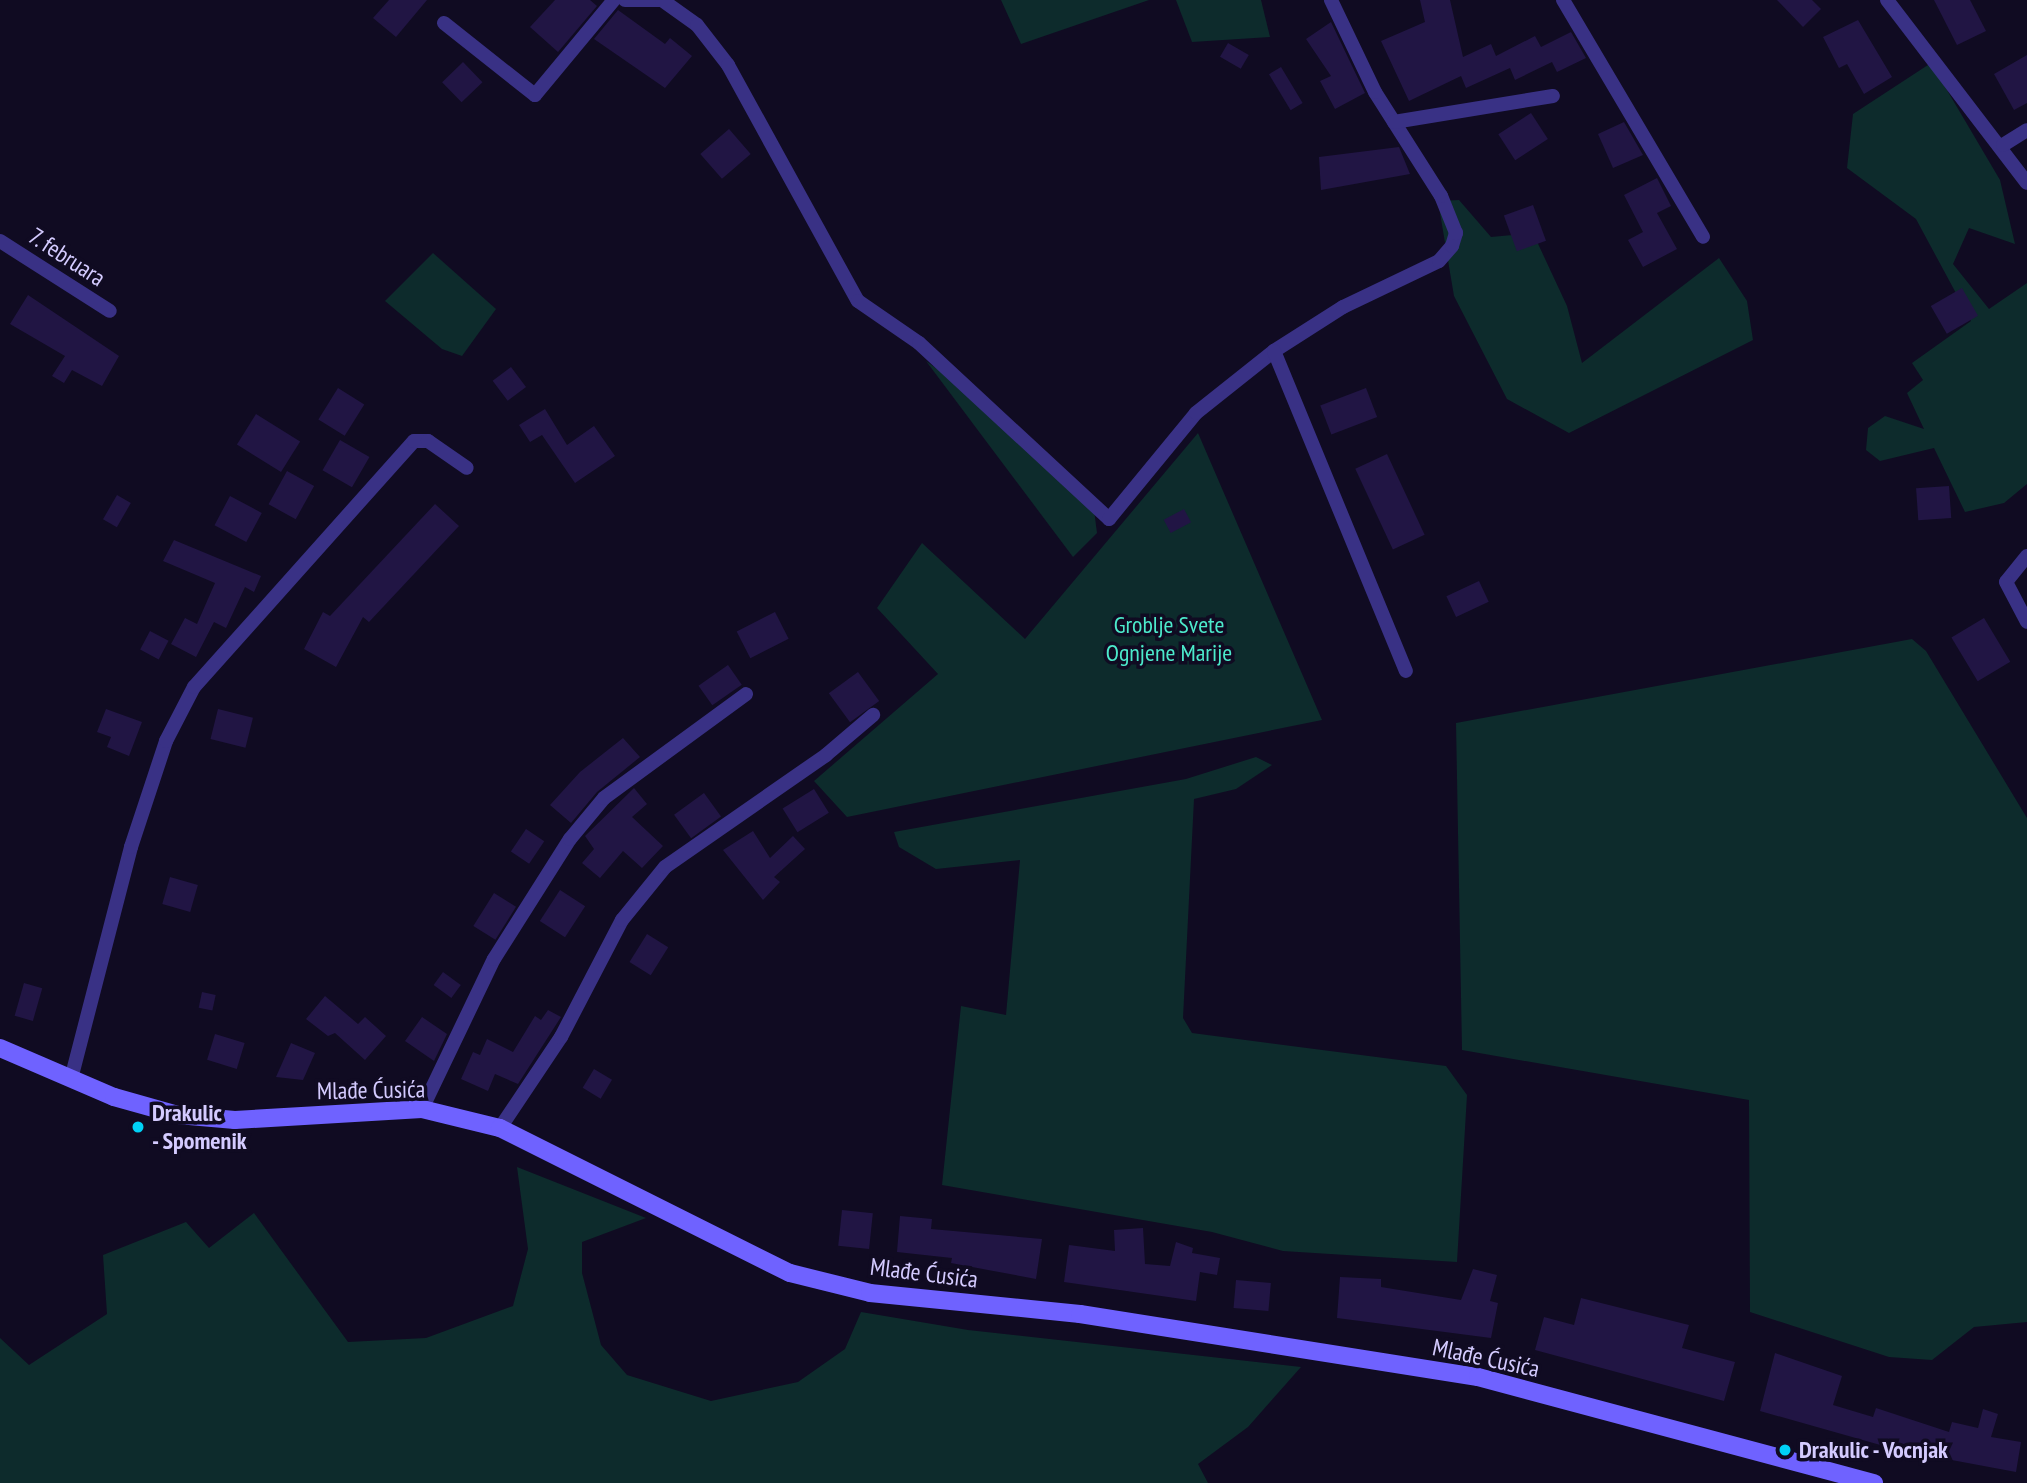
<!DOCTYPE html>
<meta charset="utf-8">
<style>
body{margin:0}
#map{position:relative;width:2027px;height:1483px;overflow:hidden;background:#100b22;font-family:"PT Sans Narrow",sans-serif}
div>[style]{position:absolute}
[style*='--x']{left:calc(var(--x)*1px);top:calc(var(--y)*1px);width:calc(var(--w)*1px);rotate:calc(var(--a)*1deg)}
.green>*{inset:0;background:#0d2b2c}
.building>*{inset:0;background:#211544;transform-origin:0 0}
.street>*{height:14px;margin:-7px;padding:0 7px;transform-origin:7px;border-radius:7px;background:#393185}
.secondary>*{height:18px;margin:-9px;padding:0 9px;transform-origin:9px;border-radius:9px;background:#6f62ff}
.dots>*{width:19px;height:19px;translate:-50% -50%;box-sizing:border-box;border:4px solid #100b22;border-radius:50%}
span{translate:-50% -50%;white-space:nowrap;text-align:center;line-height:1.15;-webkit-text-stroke:7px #100b22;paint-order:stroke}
.street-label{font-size:24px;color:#d4cbff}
.park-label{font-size:24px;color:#4ceacb}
.poi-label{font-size:24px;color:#d4cbff;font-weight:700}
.left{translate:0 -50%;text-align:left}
</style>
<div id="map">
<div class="green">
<i style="clip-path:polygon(1001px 0,1149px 0,1021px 44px)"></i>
<i style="clip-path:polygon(1176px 0,1261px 0,1270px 37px,1192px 42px)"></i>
<i style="clip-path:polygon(1931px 63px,2000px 180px,2015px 244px,1969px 228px,1953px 264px,1989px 309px,2027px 283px,2027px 484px,2004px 503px,1965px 512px,1934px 448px,1880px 461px,1866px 450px,1868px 428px,1885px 416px,1924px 429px,1907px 393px,1923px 380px,1912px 363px,1971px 321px,1916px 219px,1847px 168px,1853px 114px)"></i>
<i style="clip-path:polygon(1459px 200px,1491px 237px,1533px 233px,1567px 306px,1582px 363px,1719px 258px,1747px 301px,1753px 340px,1569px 433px,1507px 399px,1454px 296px,1438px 201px)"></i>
<i style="clip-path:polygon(433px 253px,496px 309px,462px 356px,442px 349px,385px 301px)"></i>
<i style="clip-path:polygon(926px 361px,985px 404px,1094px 510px,1097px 533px,1073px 557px)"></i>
<i style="clip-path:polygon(1198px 433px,1322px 720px,847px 817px,814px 781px,938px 674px,877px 608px,922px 543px,1025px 639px)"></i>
<i style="clip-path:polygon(1912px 639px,1926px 651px,2027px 818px,2027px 1322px,1974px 1327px,1932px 1360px,1889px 1357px,1750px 1312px,1749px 1100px,1462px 1050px,1456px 723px)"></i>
<i style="clip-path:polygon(1256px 757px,1272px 765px,1236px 789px,1194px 799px,1183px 1018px,1192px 1033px,1446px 1066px,1467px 1095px,1457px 1262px,1283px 1251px,1212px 1232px,942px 1185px,961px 1006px,1006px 1015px,1020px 860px,936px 869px,899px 847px,894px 832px,1186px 779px)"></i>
<i style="clip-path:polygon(517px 1167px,646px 1218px,582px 1242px,582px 1273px,601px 1345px,627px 1375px,711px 1401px,798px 1382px,845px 1349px,861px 1312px,968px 1330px,1301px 1367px,1248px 1427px,1198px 1464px,1208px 1483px,0 1483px,0 1338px,29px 1365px,107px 1314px,103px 1255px,186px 1222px,209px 1248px,254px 1213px,348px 1342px,426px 1338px,513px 1306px,528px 1249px)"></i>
</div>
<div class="building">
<i style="clip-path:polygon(389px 0,427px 0,396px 37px,373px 18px)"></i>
<i style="clip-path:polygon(555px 0,590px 0,597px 6px,558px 52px,530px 27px)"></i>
<i style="clip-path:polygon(1420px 0,1450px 0,1463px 57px,1491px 44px,1496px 56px,1535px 36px,1541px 47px,1571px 32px,1586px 58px,1557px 72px,1552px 62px,1515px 80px,1510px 68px,1466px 88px,1461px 76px,1409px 101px,1381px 41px,1425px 22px)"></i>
<i style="clip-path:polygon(1777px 0,1812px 0,1821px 9px,1803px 27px)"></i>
<i style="clip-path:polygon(1934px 0,1970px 0,1986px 31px,1957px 45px)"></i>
<i style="clip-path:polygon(618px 10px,665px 44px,670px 38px,692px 56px,665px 88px,594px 39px)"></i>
<i style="clip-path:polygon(1858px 20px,1892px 77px,1864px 94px,1847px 64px,1839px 68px,1823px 37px)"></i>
<i style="clip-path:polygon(1331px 22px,1365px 93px,1335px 109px,1320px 81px,1331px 76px,1306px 39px)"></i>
<i style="left:1228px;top:43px;width:24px;height:16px;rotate:30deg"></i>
<i style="clip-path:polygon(2027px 55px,2027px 103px,2014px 110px,1994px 74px)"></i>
<i style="left:463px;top:62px;width:28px;height:29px;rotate:46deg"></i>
<i style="left:1281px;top:67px;width:42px;height:14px;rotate:59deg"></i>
<i style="left:1531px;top:113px;width:31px;height:39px;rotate:57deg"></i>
<i style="clip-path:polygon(1624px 122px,1643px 155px,1613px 168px,1598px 134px)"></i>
<i style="left:729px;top:129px;width:33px;height:38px;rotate:49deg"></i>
<i style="clip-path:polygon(1399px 147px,1410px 174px,1321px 190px,1319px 157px)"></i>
<i style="clip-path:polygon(1657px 178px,1671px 206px,1657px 213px,1677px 249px,1643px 267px,1628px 240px,1643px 232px,1624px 195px)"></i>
<i style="left:1533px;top:205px;width:38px;height:31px;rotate:70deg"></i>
<i style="left:1962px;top:288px;width:32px;height:36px;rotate:60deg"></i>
<i style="clip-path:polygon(28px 295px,119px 356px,102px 386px,72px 370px,64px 383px,52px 376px,65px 356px,10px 324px)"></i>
<i style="left:511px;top:367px;width:25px;height:23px;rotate:53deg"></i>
<i style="left:338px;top:388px;width:31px;height:37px;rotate:32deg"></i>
<i style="left:1366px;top:388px;width:31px;height:49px;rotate:69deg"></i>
<i style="clip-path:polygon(545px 409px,567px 445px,594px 426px,615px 456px,575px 483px,542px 435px,530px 442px,519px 425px)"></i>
<i style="left:256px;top:414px;width:52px;height:36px;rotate:32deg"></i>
<i style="left:340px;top:440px;width:34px;height:35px;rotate:30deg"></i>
<i style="left:1387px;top:454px;width:89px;height:35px;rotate:65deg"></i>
<i style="left:287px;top:471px;width:31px;height:38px;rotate:29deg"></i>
<i style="left:1949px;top:486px;width:32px;height:33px;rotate:86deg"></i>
<i style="left:117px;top:495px;width:16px;height:28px;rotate:30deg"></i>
<i style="left:230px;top:496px;width:36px;height:33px;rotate:28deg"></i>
<i style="clip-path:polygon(435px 504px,459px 526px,369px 622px,363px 617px,336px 667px,304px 649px,323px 612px,330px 616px)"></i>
<i style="left:1184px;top:509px;width:15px;height:23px;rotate:62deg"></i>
<i style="clip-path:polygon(174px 540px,261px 576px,254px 592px,245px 587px,226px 628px,214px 622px,196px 657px,171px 644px,185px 618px,197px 624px,215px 583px,163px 561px)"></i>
<i style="left:1479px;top:581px;width:23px;height:36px;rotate:65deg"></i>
<i style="left:775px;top:612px;width:30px;height:43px;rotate:63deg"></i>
<i style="left:1984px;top:618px;width:51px;height:38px;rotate:59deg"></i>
<i style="left:150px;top:631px;width:21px;height:21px;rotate:28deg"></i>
<i style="left:728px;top:665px;width:24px;height:36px;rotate:55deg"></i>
<i style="left:858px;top:672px;width:36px;height:36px;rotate:54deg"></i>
<i style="clip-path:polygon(106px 709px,142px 722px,129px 756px,107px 747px,111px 737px,97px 732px)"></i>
<i style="left:218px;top:709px;width:36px;height:31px;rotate:14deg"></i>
<i style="clip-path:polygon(623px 738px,640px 757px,597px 792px,571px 823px,550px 805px,580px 772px)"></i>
<i style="clip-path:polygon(634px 788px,647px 804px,632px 817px,663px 846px,642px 868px,623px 851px,600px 878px,582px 863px,594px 849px,585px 836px)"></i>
<i style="left:814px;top:789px;width:28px;height:37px;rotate:58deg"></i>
<i style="left:704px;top:793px;width:29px;height:37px;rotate:54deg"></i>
<i style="left:526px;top:829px;width:22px;height:27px;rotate:34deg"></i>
<i style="clip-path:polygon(753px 831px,770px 858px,793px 836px,805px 849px,774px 877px,780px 882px,763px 900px,723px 850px)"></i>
<i style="left:170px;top:877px;width:29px;height:28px;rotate:16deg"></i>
<i style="left:560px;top:890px;width:30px;height:37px;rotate:33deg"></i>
<i style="left:494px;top:893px;width:26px;height:39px;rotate:32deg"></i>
<i style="left:647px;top:934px;width:25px;height:33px;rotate:32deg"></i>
<i style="left:443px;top:972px;width:22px;height:16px;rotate:36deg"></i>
<i style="left:24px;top:983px;width:19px;height:34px;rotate:16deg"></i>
<i style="left:202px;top:992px;width:14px;height:16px;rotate:12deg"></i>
<i style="clip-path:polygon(325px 996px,358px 1024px,365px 1017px,386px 1036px,365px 1060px,335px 1033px,328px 1036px,306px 1019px)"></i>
<i style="clip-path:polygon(548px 1010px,561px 1017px,518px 1084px,495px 1074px,488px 1091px,461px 1079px,473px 1052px,480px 1055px,487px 1039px,513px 1052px,535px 1016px,541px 1020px)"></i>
<i style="clip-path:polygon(422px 1017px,447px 1034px,434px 1061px,405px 1041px)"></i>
<i style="left:215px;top:1034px;width:31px;height:27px;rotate:17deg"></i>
<i style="clip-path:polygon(291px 1043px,315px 1053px,303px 1080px,276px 1077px)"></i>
<i style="left:594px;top:1069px;width:21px;height:22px;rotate:31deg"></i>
<i style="left:842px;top:1210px;width:31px;height:36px;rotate:6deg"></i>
<i style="clip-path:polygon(900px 1216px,932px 1219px,931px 1229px,1042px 1239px,1036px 1279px,951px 1263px,952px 1258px,897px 1252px)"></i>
<i style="clip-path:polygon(1143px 1228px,1145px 1264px,1170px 1266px,1176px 1242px,1193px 1248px,1192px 1253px,1220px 1258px,1217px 1275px,1200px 1272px,1196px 1301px,1064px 1282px,1069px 1245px,1115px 1251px,1114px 1230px)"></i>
<i style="clip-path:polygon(1473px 1269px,1497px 1275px,1490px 1301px,1498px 1303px,1491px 1338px,1337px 1318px,1340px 1277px,1381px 1279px,1381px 1287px,1461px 1300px)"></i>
<i style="left:1236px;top:1280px;width:35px;height:28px;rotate:5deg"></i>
<i style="clip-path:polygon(1581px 1298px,1689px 1325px,1682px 1348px,1735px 1362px,1724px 1401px,1535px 1350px,1544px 1317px,1574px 1325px)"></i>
<i style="clip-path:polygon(1775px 1353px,1842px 1376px,1833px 1405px,1873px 1417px,1876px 1408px,1949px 1432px,1952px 1422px,1978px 1428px,1983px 1409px,1998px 1414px,1991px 1437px,2021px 1442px,2016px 1472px,1898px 1450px,1760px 1411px)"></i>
</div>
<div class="street">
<i style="--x:625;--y:0;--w:37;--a:0"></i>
<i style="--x:662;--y:0;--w:43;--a:35.5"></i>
<i style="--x:697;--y:25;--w:51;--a:52.2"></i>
<i style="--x:728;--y:65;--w:269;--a:61.2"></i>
<i style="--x:858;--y:301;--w:74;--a:34.5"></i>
<i style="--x:919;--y:343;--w:259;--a:42.8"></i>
<i style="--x:1109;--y:519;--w:137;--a:-50.6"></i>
<i style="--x:1196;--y:413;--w:100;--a:-38.5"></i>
<i style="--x:1274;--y:351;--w:82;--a:-32.5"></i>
<i style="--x:1343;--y:307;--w:106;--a:-25.6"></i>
<i style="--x:1439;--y:261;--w:20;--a:-49"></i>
<i style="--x:1452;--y:246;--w:14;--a:-73"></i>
<i style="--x:1456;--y:233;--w:40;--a:-112"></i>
<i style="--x:1441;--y:196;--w:123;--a:-122.4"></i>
<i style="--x:1375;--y:92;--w:102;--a:-115.6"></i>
<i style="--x:1563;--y:0;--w:275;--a:59.4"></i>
<i style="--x:1887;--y:0;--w:230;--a:52.6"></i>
<i style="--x:444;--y:23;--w:116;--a:38.4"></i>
<i style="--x:535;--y:95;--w:124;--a:-50.3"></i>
<i style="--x:1394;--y:122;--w:161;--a:-9.3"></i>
<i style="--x:2003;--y:145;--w:28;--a:-32"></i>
<i style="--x:0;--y:241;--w:130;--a:32.5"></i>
<i style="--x:1274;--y:351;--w:346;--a:67.6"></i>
<i style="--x:2027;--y:556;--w:33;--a:129"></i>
<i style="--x:2006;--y:582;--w:45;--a:62.3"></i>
<i style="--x:71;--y:1079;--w:240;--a:-75.5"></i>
<i style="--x:131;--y:847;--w:112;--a:-71.7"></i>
<i style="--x:166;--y:741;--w:61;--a:-62.6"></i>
<i style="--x:194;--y:687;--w:330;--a:-48.2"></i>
<i style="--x:414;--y:441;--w:14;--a:0"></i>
<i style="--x:428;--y:441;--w:47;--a:34.7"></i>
<i style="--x:422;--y:1109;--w:166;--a:-64.4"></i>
<i style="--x:494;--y:959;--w:142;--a:-57.7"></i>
<i style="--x:570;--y:839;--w:53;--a:-50.3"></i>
<i style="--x:604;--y:798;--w:176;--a:-36.2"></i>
<i style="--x:500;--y:1128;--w:110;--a:-56.2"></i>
<i style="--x:561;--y:1037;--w:132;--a:-62.5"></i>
<i style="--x:622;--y:920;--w:68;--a:-50.9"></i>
<i style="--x:665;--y:867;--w:196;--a:-34.8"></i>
<i style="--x:826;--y:755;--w:62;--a:-40.4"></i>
</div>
<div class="secondary">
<i style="--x:0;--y:1048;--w:124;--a:23.3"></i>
<i style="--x:114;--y:1097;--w:66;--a:15.7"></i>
<i style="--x:178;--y:1115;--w:57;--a:5"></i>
<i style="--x:235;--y:1120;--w:187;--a:-3.4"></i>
<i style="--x:422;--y:1109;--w:80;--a:13.7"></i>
<i style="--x:500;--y:1128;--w:324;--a:26.6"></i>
<i style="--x:790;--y:1273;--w:82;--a:14"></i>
<i style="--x:870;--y:1293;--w:211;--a:5.7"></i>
<i style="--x:1080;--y:1314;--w:403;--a:9"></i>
<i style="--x:1478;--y:1377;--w:410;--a:15"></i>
</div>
<div class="dots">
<i style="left:138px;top:1127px;background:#00d1f6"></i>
<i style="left:1785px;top:1450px;background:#00d1f6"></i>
</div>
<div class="street-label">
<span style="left:67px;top:257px;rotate:33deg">7. februara</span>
<span style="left:371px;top:1090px;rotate:-1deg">Mlađe Ćusića</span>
<span style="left:924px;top:1273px;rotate:7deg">Mlađe Ćusića</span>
<span style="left:1486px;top:1358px;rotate:12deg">Mlađe Ćusića</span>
</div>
<div class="park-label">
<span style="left:1169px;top:639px">Groblje Svete<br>Ognjene Marije</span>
</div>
<div class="poi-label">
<span class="left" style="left:152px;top:1127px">Drakulic<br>- Spomenik</span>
<span class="left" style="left:1799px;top:1450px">Drakulic - Vocnjak</span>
</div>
</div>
